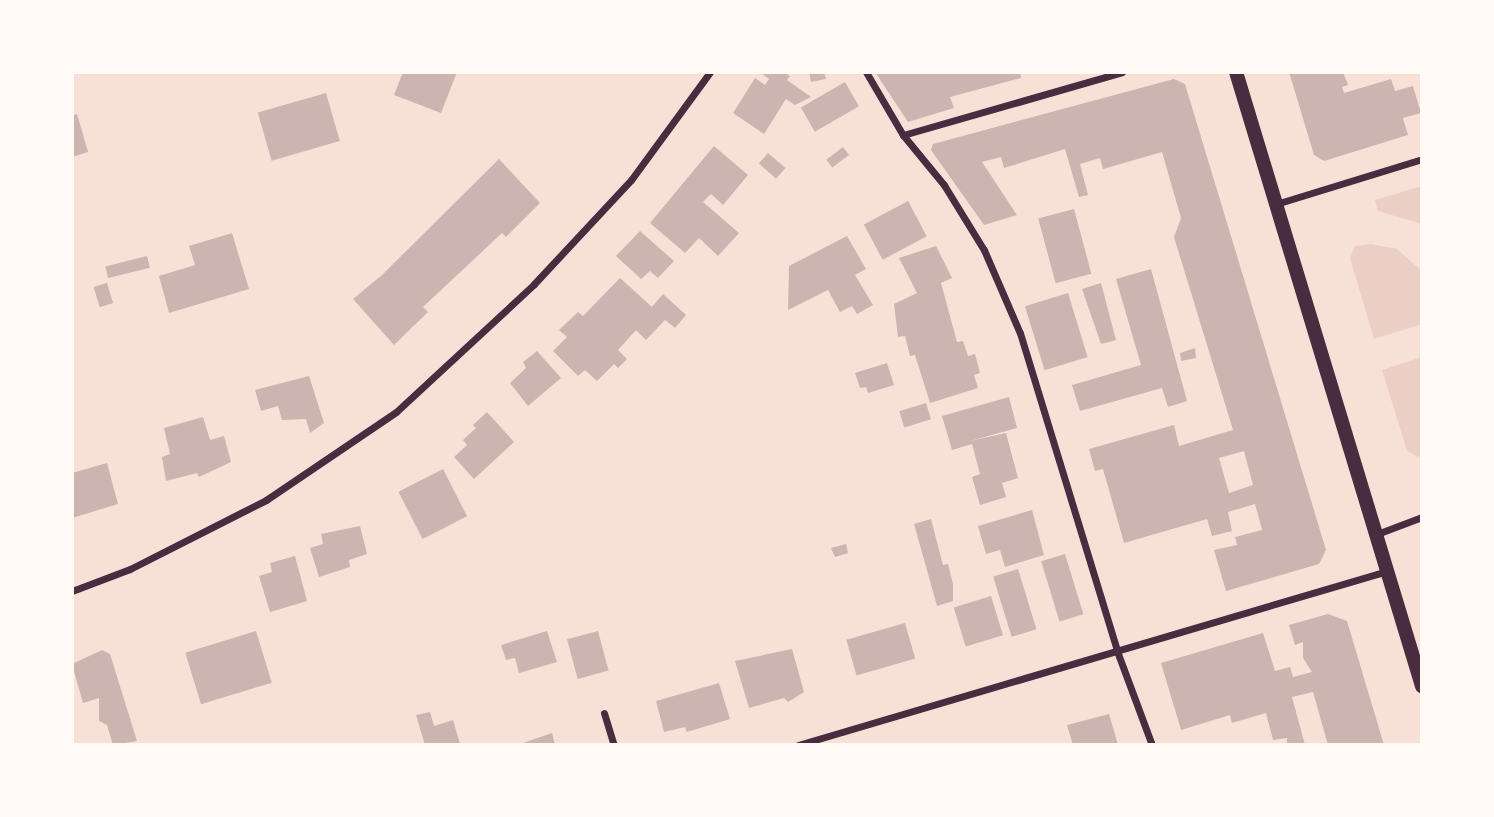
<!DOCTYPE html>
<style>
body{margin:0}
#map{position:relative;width:1494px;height:817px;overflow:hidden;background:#f7e1d7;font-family:Georgia,serif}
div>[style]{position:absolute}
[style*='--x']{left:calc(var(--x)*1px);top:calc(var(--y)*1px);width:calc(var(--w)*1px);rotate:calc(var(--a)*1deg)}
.green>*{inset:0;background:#ebcfc5}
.building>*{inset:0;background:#ccb4b1;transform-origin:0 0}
.minor>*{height:7px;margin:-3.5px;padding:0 3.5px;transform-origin:3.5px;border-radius:3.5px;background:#4a2c40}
.secondary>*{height:14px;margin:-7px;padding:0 7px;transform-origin:7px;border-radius:7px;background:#4a2c40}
span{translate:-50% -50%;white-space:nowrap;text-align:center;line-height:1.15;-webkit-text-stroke:5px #fffaf5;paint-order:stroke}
.frame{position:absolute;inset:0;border:74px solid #fffaf5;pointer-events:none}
</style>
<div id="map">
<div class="green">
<i style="clip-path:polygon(1422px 186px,1422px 224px,1378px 211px,1375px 200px)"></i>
<i style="clip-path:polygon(1371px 244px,1397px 249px,1422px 271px,1422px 324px,1374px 339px,1350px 258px,1355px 246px)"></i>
<i style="clip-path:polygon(1422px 357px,1422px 455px,1418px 457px,1407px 451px,1382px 370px)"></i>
</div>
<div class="building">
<i style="clip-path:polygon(403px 72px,457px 72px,441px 113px,394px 95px)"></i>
<i style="clip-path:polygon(759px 72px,784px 72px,790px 76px,787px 80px,811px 97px,795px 105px,786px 99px,764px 134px,733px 113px,755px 78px,765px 85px,769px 79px)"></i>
<i style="clip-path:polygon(809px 72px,824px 72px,826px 79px,811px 82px)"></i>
<i style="clip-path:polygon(875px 72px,1020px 72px,1021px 78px,950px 97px,954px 108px,908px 122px)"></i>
<i style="clip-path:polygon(1289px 72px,1343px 72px,1348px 85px,1342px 87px,1344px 93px,1391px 79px,1395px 91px,1413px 86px,1421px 113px,1403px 118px,1408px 135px,1324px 161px,1314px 155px)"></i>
<i style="clip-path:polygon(evenodd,1174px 79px,1185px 84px,1326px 550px,1319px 564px,1226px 591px,1214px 550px,1237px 545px,1235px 537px,1262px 530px,1255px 504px,1228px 512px,1232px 531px,1212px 536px,1207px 519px,1124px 543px,1103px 469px,1095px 471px,1089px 449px,1174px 425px,1179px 446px,1233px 430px,1174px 237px,1181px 218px,1162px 152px,1103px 169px,1100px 158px,1080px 164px,1088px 195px,1079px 197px,1065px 149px,1004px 168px,1001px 157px,982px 162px,1017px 215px,984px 225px,931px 150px,933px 144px,1174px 79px,1244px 451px,1253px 485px,1229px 493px,1219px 458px,1244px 451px)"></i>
<i style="left:845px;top:82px;width:28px;height:51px;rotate:60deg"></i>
<i style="left:326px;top:93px;width:50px;height:71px;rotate:74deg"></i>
<i style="clip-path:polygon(77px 114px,88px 152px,72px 157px,72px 116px)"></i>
<i style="clip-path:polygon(714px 146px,748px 175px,723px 205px,711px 194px,703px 202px,739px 233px,718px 256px,699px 238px,685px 253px,650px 223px)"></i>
<i style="left:843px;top:147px;width:10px;height:21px;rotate:53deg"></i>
<i style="left:768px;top:153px;width:23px;height:14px;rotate:41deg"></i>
<i style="clip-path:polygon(499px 159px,540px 203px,506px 237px,502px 233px,423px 307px,428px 312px,394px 345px,353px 299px,382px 275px)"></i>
<i style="left:908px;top:201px;width:40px;height:50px;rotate:62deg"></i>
<i style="left:1074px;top:209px;width:67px;height:37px;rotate:75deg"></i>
<i style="clip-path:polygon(640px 231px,674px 261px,658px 278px,650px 271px,641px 279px,616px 256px)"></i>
<i style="clip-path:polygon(232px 233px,249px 289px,169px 313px,159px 276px,195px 265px,189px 246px)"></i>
<i style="clip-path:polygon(847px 236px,866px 269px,855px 275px,873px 305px,857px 314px,852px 306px,840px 312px,828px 290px,788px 310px,789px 266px)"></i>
<i style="clip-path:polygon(936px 246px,952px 278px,941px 283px,957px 342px,963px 341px,968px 356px,975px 354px,980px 373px,974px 375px,978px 388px,930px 403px,915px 355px,910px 356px,905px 336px,898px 337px,894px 304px,917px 293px,899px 258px)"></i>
<i style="left:147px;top:256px;width:12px;height:43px;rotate:76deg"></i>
<i style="clip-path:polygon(1151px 269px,1187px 401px,1168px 407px,1162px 388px,1080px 411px,1072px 385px,1141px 365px,1116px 279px)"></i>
<i style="clip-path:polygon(620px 278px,652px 307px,663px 294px,686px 315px,675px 328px,665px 320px,646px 340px,636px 330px,618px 350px,627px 359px,618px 368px,614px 364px,597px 381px,585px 370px,578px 376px,553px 351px,567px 337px,559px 330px,578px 312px,583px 316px)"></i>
<i style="left:107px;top:283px;width:21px;height:14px;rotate:73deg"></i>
<i style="clip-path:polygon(1101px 283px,1116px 340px,1101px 344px,1082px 289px)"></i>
<i style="left:1068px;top:293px;width:67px;height:45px;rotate:73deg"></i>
<i style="clip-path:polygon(1195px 348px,1196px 358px,1181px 361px,1180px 353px)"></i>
<i style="clip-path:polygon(537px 351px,561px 378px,528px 406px,510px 383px,526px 368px,523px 362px)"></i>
<i style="clip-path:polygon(887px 363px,894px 385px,868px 393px,866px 387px,860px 388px,855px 373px)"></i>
<i style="clip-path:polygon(309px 376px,324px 423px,310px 433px,306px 419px,282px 420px,278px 406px,261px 411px,255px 390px)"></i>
<i style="clip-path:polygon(1009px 397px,1017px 428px,970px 441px,1006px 433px,1018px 478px,1002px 483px,1006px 497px,980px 505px,972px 477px,980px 474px,972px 444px,952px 450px,942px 416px)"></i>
<i style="left:926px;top:403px;width:17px;height:28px;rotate:73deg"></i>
<i style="clip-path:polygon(487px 412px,514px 442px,474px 479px,454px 457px,467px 445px,463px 440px,476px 428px,473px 425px)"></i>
<i style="clip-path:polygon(203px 417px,210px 440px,224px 436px,231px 462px,199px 477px,197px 473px,166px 481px,162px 457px,170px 454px,164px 428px)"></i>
<i style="clip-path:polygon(107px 463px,118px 504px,72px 518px,72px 473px)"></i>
<i style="left:443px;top:469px;width:53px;height:50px;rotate:63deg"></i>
<i style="clip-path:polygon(1032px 510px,1044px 555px,1005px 567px,1000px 550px,986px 554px,978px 526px)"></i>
<i style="clip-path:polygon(931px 519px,943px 565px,948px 564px,953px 584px,953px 601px,937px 606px,914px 524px)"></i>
<i style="clip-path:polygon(360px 526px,367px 554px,349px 560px,350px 567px,319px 577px,310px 548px,323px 544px,321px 534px)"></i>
<i style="clip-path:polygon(846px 544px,848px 553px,835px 557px,831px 548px)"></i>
<i style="left:1065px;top:554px;width:63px;height:25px;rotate:73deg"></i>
<i style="clip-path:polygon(295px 556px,307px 601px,270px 612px,259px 576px,272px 572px,270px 563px)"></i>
<i style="left:1018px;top:569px;width:63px;height:26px;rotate:73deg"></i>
<i style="left:991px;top:596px;width:41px;height:39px;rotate:73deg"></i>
<i style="clip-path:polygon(1328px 614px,1347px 621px,1384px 745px,1328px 745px,1313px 692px,1292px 697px,1305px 745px,1287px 745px,1287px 738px,1273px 740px,1266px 713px,1232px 723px,1230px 715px,1181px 730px,1161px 663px,1263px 633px,1275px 671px,1290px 667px,1293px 677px,1312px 672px,1303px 658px,1303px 642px,1295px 645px,1289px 625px)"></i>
<i style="left:905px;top:623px;width:37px;height:61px;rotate:74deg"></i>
<i style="left:256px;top:631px;width:54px;height:74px;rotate:73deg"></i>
<i style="clip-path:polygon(547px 631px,557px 662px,519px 673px,515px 658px,506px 660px,501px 645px)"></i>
<i style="left:598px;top:631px;width:41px;height:32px;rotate:75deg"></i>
<i style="clip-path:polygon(792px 649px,804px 692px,788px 702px,784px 698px,749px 708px,735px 661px)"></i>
<i style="clip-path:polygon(102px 650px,110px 654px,137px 741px,113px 745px,107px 725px,99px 721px,99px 698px,83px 703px,72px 664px)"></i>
<i style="clip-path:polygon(719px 683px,730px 719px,687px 732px,685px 727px,664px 732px,656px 701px)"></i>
<i style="clip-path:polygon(430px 712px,434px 726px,453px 720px,460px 744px,425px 745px,416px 715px)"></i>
<i style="clip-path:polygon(1109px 714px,1118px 745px,1073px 745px,1067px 725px)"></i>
<i style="clip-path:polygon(552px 733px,555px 745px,517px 745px)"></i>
</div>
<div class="minor">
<i style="--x:866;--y:72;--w:73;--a:59.6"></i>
<i style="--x:903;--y:135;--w:65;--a:50.6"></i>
<i style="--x:944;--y:185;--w:76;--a:58.4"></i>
<i style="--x:984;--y:250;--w:90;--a:66.6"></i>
<i style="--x:1020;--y:333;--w:332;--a:73"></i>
<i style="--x:1117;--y:651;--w:100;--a:69.6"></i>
<i style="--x:903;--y:135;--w:228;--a:-16"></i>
<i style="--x:1276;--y:204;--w:153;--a:-17.1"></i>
<i style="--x:1377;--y:534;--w:48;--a:-20.7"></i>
<i style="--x:72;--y:591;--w:62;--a:-20.8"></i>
<i style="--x:130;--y:569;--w:153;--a:-26.9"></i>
<i style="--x:266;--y:500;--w:157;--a:-34.1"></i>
<i style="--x:396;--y:412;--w:188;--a:-42.8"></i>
<i style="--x:534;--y:284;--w:142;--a:-47"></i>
<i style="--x:631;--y:180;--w:134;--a:-53.8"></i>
<i style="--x:604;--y:713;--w:34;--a:73"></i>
<i style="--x:798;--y:745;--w:614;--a:-16.46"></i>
</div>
<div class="secondary">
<i style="--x:1236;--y:72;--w:642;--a:73.15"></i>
</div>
<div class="frame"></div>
</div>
